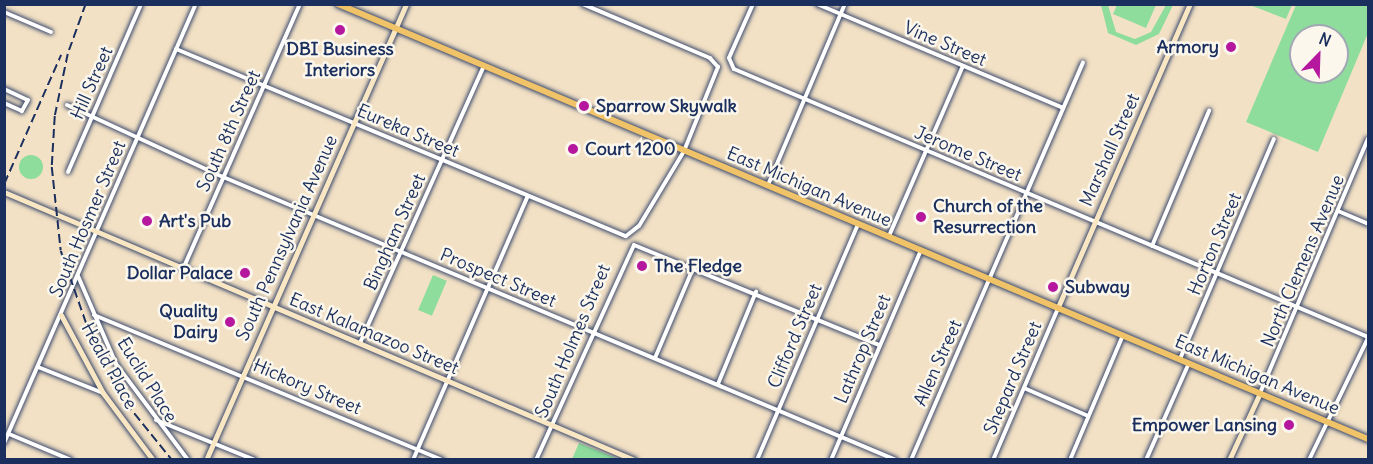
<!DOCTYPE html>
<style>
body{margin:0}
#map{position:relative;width:1373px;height:464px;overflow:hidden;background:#f3e1c5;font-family:Delius,sans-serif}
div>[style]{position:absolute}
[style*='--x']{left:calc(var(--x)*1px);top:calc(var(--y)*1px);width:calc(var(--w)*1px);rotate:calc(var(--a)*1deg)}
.green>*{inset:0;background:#8edd9c;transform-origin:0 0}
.round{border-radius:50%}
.roads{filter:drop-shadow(0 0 2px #3b4a6d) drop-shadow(0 0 2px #3b4a6d)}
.street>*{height:4px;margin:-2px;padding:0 2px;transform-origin:2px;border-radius:2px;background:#fff}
.secondary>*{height:5px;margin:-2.5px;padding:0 2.5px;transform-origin:2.5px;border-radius:2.5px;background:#f9e7c3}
.primary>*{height:6px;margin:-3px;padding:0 3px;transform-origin:3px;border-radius:3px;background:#f1c369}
.rail>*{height:1.5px;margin-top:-0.75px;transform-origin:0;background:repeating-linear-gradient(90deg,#1b2f5e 0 9px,transparent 0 13.5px)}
.dots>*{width:16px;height:16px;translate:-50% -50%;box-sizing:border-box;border:3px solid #fbf7ec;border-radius:50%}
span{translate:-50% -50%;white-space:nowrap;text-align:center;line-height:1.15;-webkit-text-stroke:5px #fbf7ec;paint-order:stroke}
.street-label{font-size:18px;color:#1b2f5e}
.poi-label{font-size:18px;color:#1b2f5e;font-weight:700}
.right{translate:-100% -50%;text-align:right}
.left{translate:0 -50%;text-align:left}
.frame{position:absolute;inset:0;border:6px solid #1b2f5e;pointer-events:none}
.north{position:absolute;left:1289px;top:24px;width:60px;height:60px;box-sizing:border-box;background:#fbf7ec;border:2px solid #a1a7b3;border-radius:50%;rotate:23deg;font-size:16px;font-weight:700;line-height:24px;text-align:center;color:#1b2f5e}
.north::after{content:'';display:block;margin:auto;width:21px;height:27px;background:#b5179e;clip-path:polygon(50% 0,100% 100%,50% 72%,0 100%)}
</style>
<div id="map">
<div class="green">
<i style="clip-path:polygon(1101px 5px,1108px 5px,1116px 32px,1135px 39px,1151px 32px,1166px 5px,1173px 5px,1159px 34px,1136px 45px,1108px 33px)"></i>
<i style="clip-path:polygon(1117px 5px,1117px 4px,1156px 5px,1146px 28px,1113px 14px)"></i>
<i style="clip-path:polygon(1250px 5px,1292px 5px,1286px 19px)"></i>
<i style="clip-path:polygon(evenodd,1296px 5px,1368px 5px,1368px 33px,1318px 152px,1246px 122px,1296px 5px,1301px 36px,1337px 36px,1337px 72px,1301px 72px,1301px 36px)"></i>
<i class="round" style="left:19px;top:155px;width:24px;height:24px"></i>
<i style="left:433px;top:275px;width:15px;height:38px;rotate:23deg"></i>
<i style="clip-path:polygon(579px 443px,619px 459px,572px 459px)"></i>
</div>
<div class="roads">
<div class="street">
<i style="--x:753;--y:4;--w:59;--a:114"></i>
<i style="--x:729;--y:58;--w:12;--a:66"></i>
<i style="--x:734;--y:69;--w:688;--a:22.91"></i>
<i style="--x:817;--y:4;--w:267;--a:22.9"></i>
<i style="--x:4;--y:12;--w:51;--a:23.1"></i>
<i style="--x:176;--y:49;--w:487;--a:22.6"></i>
<i style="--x:626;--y:236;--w:16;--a:-38"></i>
<i style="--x:639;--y:226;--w:87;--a:-59"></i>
<i style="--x:684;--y:151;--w:91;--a:-68"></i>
<i style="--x:718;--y:67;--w:12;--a:-132"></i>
<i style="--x:710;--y:58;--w:138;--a:-157"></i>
<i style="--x:4;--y:89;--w:26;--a:25"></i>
<i style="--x:28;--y:100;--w:13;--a:119"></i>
<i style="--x:22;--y:111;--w:20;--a:-156"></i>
<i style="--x:67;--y:105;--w:164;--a:24.8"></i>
<i style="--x:216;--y:174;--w:738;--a:22.81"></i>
<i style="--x:68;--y:172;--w:183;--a:-66.5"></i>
<i style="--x:768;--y:185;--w:197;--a:-67"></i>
<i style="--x:1338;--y:211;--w:33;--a:23"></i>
<i style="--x:889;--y:236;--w:185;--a:-66.5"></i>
<i style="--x:1152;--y:246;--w:147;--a:-67.1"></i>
<i style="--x:183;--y:269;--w:290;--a:-66.2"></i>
<i style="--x:78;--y:276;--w:96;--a:66.6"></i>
<i style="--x:116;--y:364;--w:120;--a:53.1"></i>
<i style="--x:94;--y:315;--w:378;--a:22.6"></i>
<i style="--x:360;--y:343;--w:303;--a:-65.9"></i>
<i style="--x:655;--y:358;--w:100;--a:-67"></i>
<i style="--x:1180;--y:359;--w:239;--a:-66.9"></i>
<i style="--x:38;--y:367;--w:70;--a:21.8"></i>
<i style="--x:718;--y:384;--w:100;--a:-67.6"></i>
<i style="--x:1024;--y:388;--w:70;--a:23.6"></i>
<i style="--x:1260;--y:393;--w:276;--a:-67"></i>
<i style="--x:156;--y:420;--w:107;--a:22"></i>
<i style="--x:9;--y:434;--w:67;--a:22.8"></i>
<i style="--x:4;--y:443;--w:479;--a:-66.4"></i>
<i style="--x:413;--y:460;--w:288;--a:-66.5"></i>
<i style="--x:536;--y:460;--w:236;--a:-65.5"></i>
<i style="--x:634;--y:245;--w:265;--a:22.2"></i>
<i style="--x:757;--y:460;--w:257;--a:-66.8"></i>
<i style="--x:831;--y:460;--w:228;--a:-66.8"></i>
<i style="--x:911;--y:460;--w:433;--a:-66.6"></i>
<i style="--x:993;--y:460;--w:165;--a:-66.8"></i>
<i style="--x:1070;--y:460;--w:136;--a:-67"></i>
<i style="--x:1146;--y:460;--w:106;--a:-66.1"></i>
<i style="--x:1309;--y:460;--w:136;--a:-64.2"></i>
</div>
<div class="secondary">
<i style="--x:4;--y:192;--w:685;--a:23.04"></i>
<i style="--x:1058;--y:307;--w:331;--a:-66.5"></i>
<i style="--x:61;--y:315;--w:89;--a:61.7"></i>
<i style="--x:103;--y:393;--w:84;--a:53.3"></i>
<i style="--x:206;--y:460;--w:498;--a:-66.3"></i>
<i style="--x:1229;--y:460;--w:74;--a:-65.2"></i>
</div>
<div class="primary">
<i style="--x:338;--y:4;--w:1118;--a:22.9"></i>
</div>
</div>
<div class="rail">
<i style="--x:86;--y:4;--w:53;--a:109.8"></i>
<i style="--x:68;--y:54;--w:63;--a:101.8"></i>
<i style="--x:55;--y:116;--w:51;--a:93.4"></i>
<i style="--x:52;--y:167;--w:84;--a:83.9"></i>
<i style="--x:61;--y:251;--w:103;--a:70.7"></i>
<i style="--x:95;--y:348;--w:63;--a:60.6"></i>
<i style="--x:126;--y:403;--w:73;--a:51.1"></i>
<i style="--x:4;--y:184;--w:141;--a:-66.2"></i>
</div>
<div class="dots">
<i style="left:340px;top:30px;background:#b5179e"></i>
<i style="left:1231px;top:47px;background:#b5179e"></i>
<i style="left:584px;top:106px;background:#b5179e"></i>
<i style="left:573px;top:149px;background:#b5179e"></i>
<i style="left:921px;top:217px;background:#b5179e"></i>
<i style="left:147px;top:221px;background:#b5179e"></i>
<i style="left:642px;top:266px;background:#b5179e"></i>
<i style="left:245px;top:273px;background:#b5179e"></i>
<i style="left:1053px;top:287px;background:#b5179e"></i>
<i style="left:230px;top:322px;background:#b5179e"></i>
<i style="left:1289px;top:425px;background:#b5179e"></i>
</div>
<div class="street-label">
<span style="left:945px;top:44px;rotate:23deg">Vine Street</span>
<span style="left:92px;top:83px;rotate:-66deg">Hill Street</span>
<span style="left:229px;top:131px;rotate:-66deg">South 8th Street</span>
<span style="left:408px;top:131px;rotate:23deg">Eureka Street</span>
<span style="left:1110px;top:150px;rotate:-66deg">Marshall Street</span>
<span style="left:968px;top:154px;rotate:23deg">Jerome Street</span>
<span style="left:809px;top:187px;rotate:23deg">East Michigan Avenue</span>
<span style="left:88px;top:219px;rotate:-67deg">South Hosmer Street</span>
<span style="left:395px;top:232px;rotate:-66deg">Bingham Street</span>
<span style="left:287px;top:238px;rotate:-66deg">South Pennsylvania Avenue</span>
<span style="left:1215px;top:244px;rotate:-67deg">Horton Street</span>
<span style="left:1303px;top:261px;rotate:-67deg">North Clemens Avenue</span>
<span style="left:498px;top:278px;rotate:23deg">Prospect Street</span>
<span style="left:374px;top:334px;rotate:23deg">East Kalamazoo Street</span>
<span style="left:795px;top:336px;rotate:-67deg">Clifford Street</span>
<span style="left:573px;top:341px;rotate:-67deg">South Holmes Street</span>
<span style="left:863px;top:349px;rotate:-67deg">Lathrop Street</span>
<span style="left:938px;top:363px;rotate:-66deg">Allen Street</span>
<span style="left:109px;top:366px;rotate:61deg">Heald Place</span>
<span style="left:1257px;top:375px;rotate:23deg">East Michigan Avenue</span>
<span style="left:1013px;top:378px;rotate:-67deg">Shepard Street</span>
<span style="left:147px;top:380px;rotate:58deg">Euclid Place</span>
<span style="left:307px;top:387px;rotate:23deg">Hickory Street</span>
</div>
<div class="poi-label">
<span class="right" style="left:1219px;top:47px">Armory</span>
<span style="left:340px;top:60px">DBI Business<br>Interiors</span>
<span class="left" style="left:596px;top:106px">Sparrow Skywalk</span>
<span class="left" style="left:585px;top:149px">Court 1200</span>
<span class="left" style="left:933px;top:217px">Church of the<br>Resurrection</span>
<span class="left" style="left:159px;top:221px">Art's Pub</span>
<span class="left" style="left:654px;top:266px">The Fledge</span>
<span class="right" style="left:233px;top:273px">Dollar Palace</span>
<span class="left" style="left:1065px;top:287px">Subway</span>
<span class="right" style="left:218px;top:322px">Quality<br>Dairy</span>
<span class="right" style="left:1277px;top:425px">Empower Lansing</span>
</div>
<div class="frame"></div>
<div class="north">N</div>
</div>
